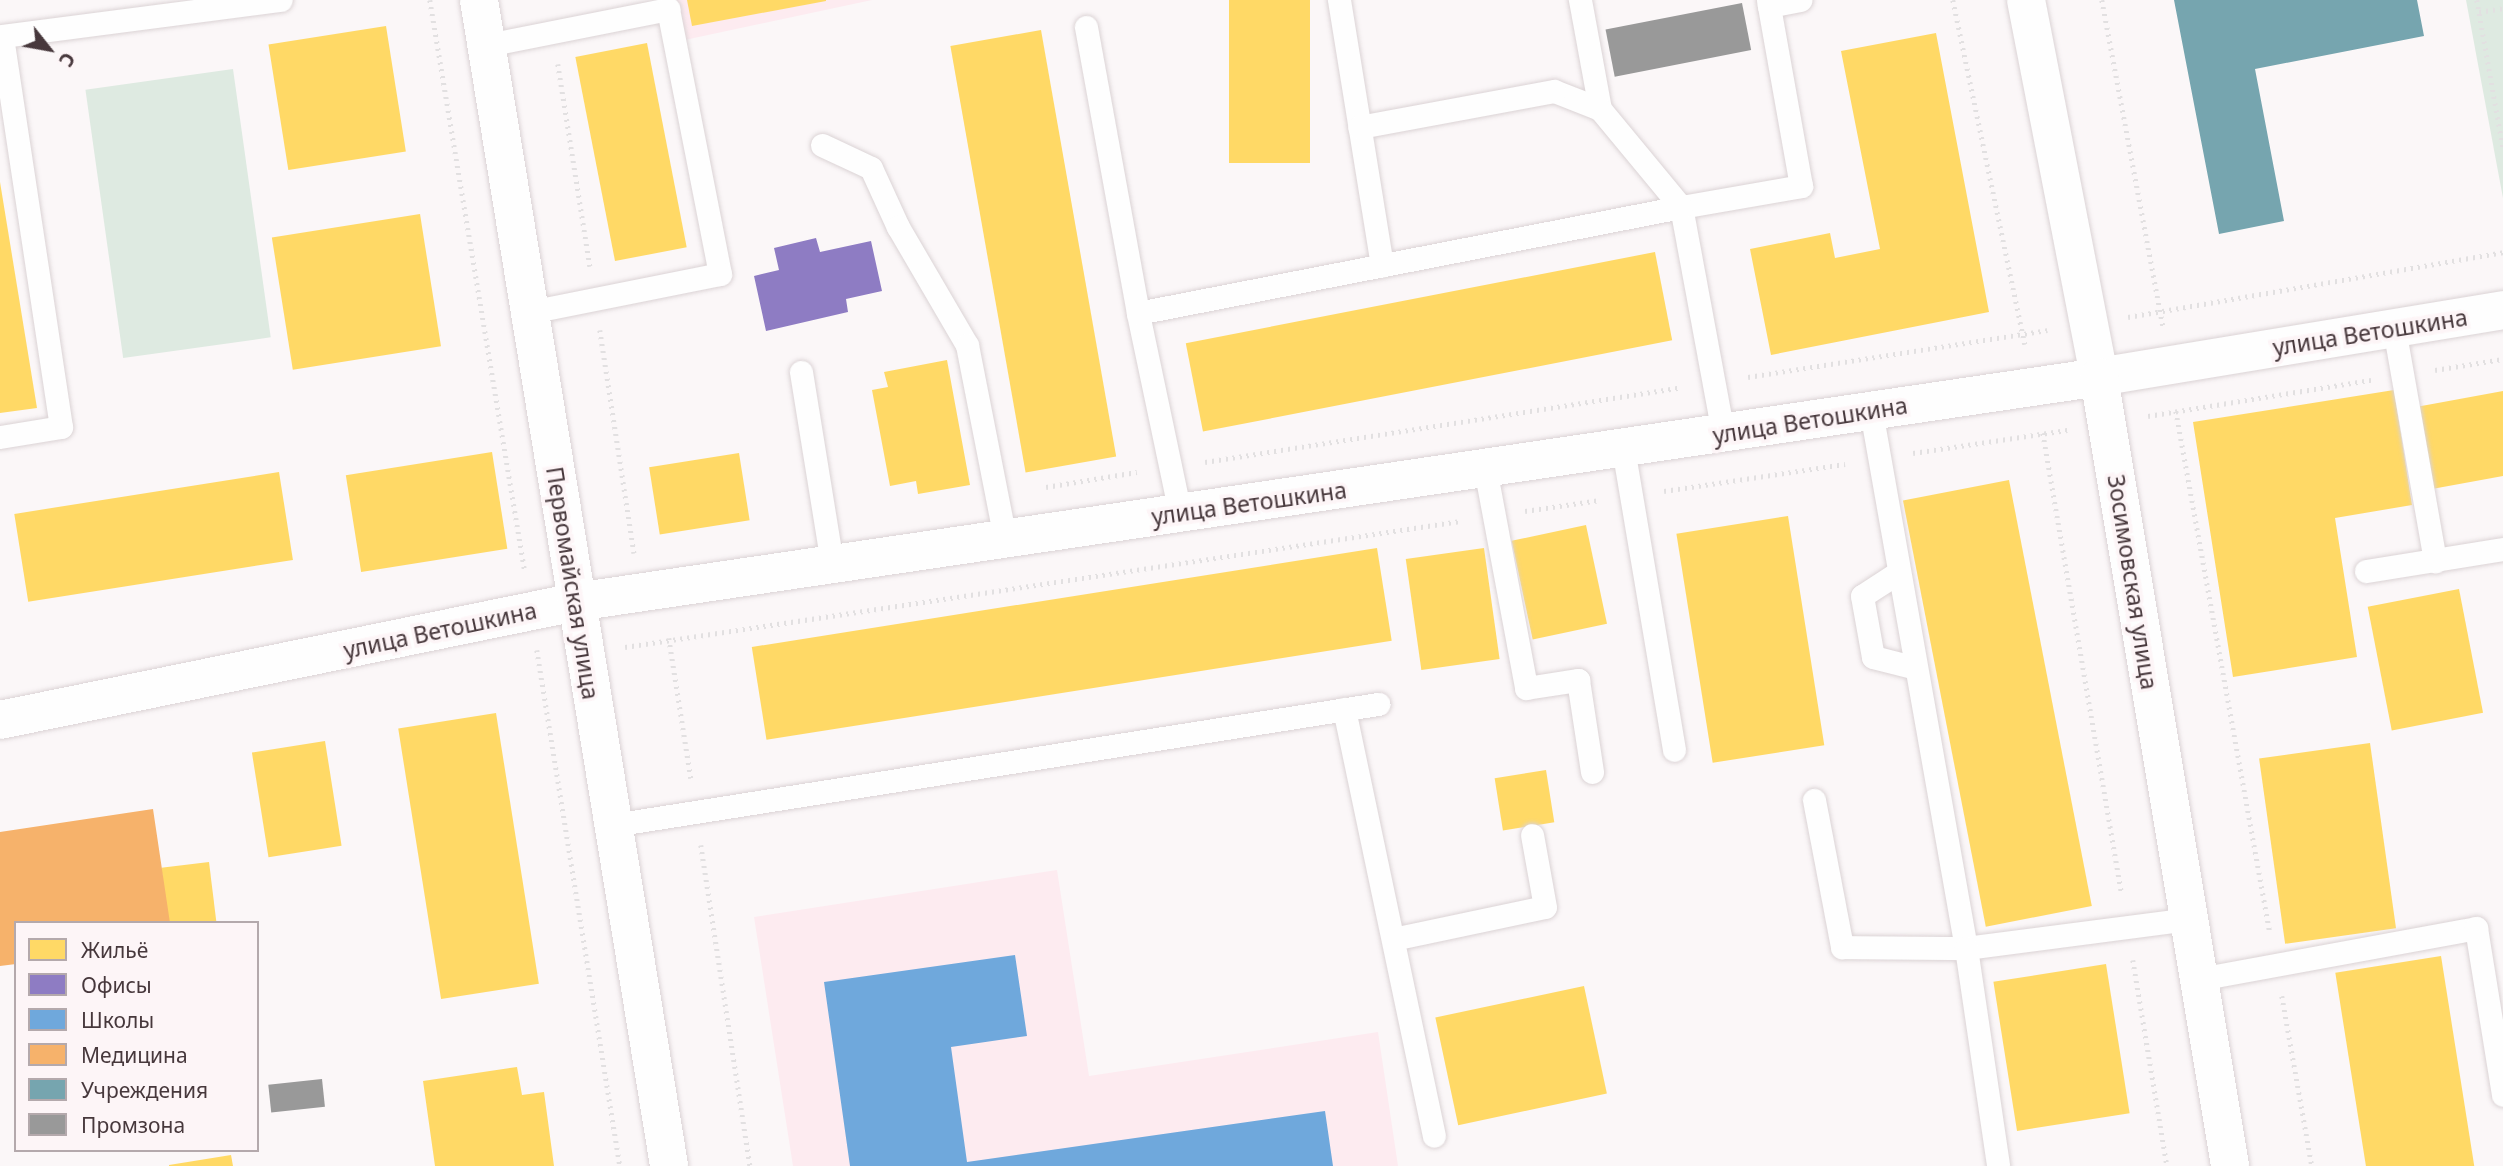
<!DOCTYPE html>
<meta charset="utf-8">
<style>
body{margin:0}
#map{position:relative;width:2503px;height:1166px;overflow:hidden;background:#fbf7f8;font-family:"Noto Sans",sans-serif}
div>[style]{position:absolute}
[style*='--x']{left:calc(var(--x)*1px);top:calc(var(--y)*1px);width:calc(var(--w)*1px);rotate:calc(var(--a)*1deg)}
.built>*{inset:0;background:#fdebf0}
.green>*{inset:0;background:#deeae1;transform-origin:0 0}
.homes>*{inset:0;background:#ffd966;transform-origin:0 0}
.offices>*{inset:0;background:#8e7cc3}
.schools>*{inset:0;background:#6fa8dc}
.health>*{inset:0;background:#f6b26b}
.public>*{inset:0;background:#76a5af}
.industry>*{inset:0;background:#999;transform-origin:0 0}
.path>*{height:4.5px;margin-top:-2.25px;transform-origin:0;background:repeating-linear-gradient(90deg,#e2e0e1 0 2px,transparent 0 7px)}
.roads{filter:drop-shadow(0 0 2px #dbd3d5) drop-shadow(0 0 2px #dbd3d5)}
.service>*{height:23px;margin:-11.5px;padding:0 11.5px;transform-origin:11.5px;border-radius:11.5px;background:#fefefe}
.minor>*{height:38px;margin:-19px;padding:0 19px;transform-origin:19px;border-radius:19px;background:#fefefe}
.tertiary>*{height:38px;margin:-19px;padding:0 19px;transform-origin:19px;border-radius:19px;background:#fefefe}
span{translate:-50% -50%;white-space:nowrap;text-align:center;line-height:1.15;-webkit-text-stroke:7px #fdf5f7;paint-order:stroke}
.street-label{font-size:23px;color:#47383c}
.legend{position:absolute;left:14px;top:921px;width:245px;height:231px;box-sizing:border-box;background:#fdf5f7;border:2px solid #b4a9ac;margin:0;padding:9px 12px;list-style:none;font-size:21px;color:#47383c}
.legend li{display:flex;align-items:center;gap:14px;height:35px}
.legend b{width:35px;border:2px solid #b4a9ac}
.north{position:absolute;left:14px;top:14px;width:70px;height:70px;-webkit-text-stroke:5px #fdf5f7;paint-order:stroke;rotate:121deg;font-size:19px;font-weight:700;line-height:28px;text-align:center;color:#47383c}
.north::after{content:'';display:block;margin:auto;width:24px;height:32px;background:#47383c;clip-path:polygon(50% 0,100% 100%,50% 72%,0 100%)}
</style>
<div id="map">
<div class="built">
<i style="clip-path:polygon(675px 0,872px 0,680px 41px)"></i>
<i style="clip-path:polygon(1057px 870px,1089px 1076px,1378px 1032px,1398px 1166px,793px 1166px,754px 917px)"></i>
</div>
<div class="green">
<i style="clip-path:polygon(2466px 0,2503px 0,2503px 198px)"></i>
<i style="left:233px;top:69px;width:271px;height:149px;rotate:82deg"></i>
</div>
<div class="homes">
<i style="clip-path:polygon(687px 0,826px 0,826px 1px,692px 26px)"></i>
<i style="left:1229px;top:0;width:81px;height:163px"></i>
<i style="left:386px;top:26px;width:127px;height:119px;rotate:81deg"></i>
<i style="left:1041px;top:30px;width:433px;height:92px;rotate:80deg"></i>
<i style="clip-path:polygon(1936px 33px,1989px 312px,1771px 355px,1750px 249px,1830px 233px,1835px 258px,1880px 249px,1841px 51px)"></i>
<i style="left:647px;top:43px;width:208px;height:73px;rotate:79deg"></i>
<i style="clip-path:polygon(0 182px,37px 408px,0 413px)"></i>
<i style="left:420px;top:214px;width:134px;height:150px;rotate:81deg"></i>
<i style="left:1655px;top:252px;width:90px;height:478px;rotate:79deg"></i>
<i style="clip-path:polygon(947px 360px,970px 485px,918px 494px,916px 481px,890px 486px,872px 390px,888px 387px,884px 372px)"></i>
<i style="clip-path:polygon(2394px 390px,2412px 505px,2335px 518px,2357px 657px,2233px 677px,2193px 422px)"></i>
<i style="clip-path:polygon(2503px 391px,2503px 476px,2432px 489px,2416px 407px)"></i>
<i style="left:492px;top:452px;width:98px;height:148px;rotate:81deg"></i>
<i style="left:739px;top:453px;width:68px;height:91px;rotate:81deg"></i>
<i style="left:279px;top:472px;width:89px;height:268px;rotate:81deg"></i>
<i style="left:2009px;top:480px;width:434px;height:108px;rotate:79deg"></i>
<i style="left:1788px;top:516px;width:232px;height:113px;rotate:81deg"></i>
<i style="left:1586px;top:525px;width:101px;height:76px;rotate:78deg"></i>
<i style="left:1377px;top:548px;width:94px;height:633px;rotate:81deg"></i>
<i style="left:1484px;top:548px;width:112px;height:79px;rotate:82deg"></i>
<i style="left:2459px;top:589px;width:126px;height:93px;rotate:79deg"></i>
<i style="left:496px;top:713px;width:274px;height:99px;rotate:81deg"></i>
<i style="left:325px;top:741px;width:106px;height:74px;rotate:81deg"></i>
<i style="left:2370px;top:743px;width:187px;height:112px;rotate:82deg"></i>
<i style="left:1546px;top:770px;width:53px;height:52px;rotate:81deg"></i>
<i style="left:209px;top:862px;width:62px;height:48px;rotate:83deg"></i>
<i style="left:2441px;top:956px;width:213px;height:107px;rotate:81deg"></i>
<i style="left:2106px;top:964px;width:151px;height:114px;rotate:81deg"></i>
<i style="left:1584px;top:986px;width:110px;height:152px;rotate:78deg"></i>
<i style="clip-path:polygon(517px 1067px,522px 1095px,544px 1092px,554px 1166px,435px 1166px,423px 1081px)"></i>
<i style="clip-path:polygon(231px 1155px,233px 1166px,169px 1166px,169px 1165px)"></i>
</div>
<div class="offices">
<i style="clip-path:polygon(816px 238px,820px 252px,871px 241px,882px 291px,846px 299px,848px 312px,766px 331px,754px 276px,779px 270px,774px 248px)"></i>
</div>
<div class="schools">
<i style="clip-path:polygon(1015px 955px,1027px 1036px,951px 1047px,967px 1162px,1325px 1111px,1333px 1166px,850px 1166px,824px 982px)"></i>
</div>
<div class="health">
<i style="clip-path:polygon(153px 809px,170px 923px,16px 923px,16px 964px,0 966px,0 832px)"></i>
</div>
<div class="public">
<i style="clip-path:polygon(2174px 0,2417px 0,2424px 36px,2255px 69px,2284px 221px,2219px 234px)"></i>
</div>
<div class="industry">
<i style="left:1742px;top:3px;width:48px;height:139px;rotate:79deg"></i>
<i style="left:322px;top:1079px;width:28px;height:54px;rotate:84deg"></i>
</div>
<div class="path">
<i style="--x:430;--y:0;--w:580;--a:80.57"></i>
<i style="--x:1953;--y:0;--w:352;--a:78.2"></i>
<i style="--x:2102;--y:0;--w:332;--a:79.4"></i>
<i style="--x:2477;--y:0;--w:150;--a:80"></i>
<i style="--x:2479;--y:12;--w:24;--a:-9"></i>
<i style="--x:558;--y:64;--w:205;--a:81"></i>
<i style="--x:2128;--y:317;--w:381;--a:-9.8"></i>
<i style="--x:600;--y:330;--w:226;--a:81.3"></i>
<i style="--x:2435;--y:370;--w:69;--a:-9.2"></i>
<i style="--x:1748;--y:377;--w:303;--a:-8.9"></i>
<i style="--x:2176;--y:411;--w:530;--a:79.79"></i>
<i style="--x:2148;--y:416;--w:226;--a:-9.2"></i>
<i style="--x:2043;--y:433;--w:467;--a:80.3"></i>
<i style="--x:1913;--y:453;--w:156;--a:-8.5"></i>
<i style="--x:1205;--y:462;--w:481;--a:-8.9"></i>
<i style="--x:1046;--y:487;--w:92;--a:-9.4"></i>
<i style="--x:1664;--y:491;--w:183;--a:-8.5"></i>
<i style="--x:1525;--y:511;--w:76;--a:-8.3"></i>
<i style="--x:669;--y:638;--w:142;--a:81.1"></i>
<i style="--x:625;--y:647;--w:845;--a:-8.57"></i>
<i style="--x:537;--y:650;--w:523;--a:80.86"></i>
<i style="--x:701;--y:845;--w:325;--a:81.3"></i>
<i style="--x:2133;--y:960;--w:209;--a:80.6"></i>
<i style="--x:2282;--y:996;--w:173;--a:80"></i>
</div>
<div class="roads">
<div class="service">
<i style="--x:1339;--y:0;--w:269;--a:80.8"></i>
<i style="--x:1580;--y:0;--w:111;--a:79.6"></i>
<i style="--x:1768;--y:0;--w:6;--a:81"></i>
<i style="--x:1769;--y:6;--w:32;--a:-11"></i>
<i style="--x:1086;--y:27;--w:291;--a:79.7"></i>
<i style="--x:487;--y:45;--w:185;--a:-11.2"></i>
<i style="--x:668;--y:9;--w:270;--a:78.9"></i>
<i style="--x:720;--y:274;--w:194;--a:168.7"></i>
<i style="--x:822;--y:145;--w:54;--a:25.1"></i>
<i style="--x:871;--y:168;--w:65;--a:65.4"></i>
<i style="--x:898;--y:227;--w:137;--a:59.7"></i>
<i style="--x:967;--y:345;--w:198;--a:78.9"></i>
<i style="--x:2394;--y:328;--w:237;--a:80"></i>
<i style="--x:801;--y:372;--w:194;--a:80.8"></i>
<i style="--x:1871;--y:411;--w:545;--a:79.97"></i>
<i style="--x:1966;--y:948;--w:224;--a:-7.4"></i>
<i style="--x:1723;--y:433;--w:230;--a:-100.5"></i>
<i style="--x:1681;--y:207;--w:122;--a:-9.9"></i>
<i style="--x:1801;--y:186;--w:183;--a:-100.1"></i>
<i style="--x:0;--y:437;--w:62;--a:-9.3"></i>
<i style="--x:61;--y:427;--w:395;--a:-98.6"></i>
<i style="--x:2;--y:36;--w:281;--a:-7.4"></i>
<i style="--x:1623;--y:448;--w:306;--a:80.4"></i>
<i style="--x:1485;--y:468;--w:224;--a:79.4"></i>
<i style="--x:1526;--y:688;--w:53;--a:-8.7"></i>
<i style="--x:1578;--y:680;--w:93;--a:81.3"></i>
<i style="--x:1180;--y:513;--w:204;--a:-101.9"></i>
<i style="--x:1138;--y:313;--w:553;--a:-11.05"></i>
<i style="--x:1681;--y:207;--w:127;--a:-129.6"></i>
<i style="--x:1600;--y:109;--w:49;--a:-158.6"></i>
<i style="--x:1554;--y:91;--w:198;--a:169.5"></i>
<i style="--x:2366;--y:571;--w:139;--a:-9.1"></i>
<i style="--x:1899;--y:572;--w:44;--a:147"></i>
<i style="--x:1862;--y:596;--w:62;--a:79.8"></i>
<i style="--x:1873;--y:657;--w:44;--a:14.3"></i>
<i style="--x:1344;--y:709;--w:436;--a:78.1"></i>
<i style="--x:1814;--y:800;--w:150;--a:79.2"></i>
<i style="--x:1842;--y:947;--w:124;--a:0.5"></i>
<i style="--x:1966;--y:948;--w:220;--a:81.6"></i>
<i style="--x:613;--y:825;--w:775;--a:-8.99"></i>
<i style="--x:1393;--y:939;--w:155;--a:-11.9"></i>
<i style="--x:1545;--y:907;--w:73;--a:-100.2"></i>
<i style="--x:2199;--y:979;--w:282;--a:-10.4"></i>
<i style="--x:2476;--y:928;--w:169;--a:80.8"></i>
</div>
<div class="minor">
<i style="--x:0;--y:720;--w:588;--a:-11.58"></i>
<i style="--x:576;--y:602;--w:1540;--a:-8.4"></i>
<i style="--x:2099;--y:377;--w:410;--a:-9.4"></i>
</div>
<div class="tertiary">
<i style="--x:479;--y:0;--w:1181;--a:80.74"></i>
<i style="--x:2026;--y:0;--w:384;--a:79"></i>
<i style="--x:2099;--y:377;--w:800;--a:80.57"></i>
</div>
</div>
<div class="street-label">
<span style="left:2370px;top:332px;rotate:-9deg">улица Ветошкина</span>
<span style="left:1810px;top:420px;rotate:-9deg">улица Ветошкина</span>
<span style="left:1249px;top:503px;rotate:-8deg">улица Ветошкина</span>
<span style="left:2133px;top:582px;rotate:81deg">Зосимовская улица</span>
<span style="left:573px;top:583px;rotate:81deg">Первомайская улица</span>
<span style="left:440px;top:630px;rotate:-12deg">улица Ветошкина</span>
</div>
<ul class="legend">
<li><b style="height:19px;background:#ffd966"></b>Жильё</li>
<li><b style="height:19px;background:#8e7cc3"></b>Офисы</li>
<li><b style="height:19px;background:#6fa8dc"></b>Школы</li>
<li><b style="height:19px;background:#f6b26b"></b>Медицина</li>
<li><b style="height:19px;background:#76a5af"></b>Учреждения</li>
<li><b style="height:19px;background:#999"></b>Промзона</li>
</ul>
<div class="north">С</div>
</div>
